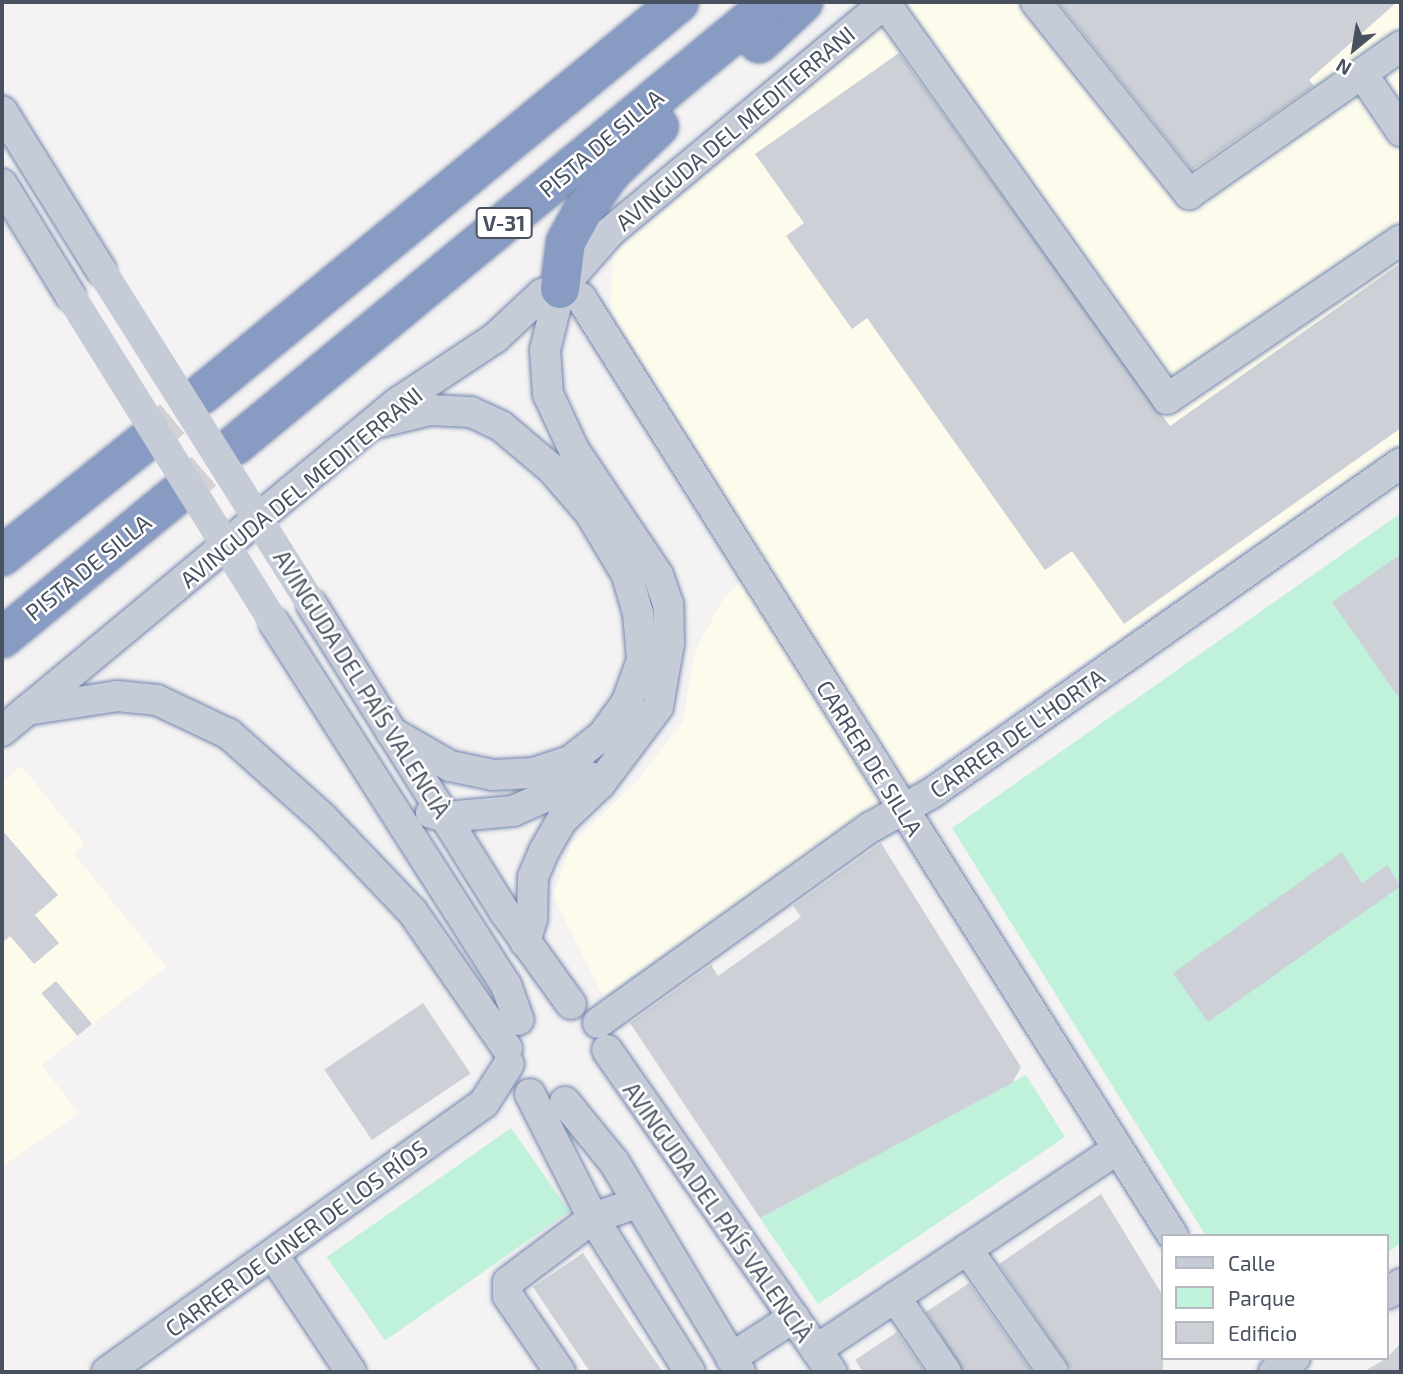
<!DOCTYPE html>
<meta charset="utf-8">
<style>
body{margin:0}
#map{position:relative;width:1403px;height:1374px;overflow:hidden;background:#f4f2f2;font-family:"Exo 2",sans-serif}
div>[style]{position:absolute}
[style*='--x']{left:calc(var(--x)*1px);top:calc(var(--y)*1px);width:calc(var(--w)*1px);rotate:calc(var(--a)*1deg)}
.commercial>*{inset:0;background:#fdfbec}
.green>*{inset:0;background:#c0f2db;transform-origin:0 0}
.building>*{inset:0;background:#cdd0d6;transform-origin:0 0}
.highway-tunnel>*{height:38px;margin-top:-19px;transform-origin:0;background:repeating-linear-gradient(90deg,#d2d2d5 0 38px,transparent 0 57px)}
.roads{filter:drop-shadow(0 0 2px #7386ae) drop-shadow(0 0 2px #7386ae)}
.minor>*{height:30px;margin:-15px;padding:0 15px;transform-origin:15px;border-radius:15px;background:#c5cbd7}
.highway>*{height:38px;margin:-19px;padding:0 19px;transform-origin:19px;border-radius:19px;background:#889bc2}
.minor-bridge>*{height:30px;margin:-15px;padding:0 15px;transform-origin:15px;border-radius:15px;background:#c5cbd7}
span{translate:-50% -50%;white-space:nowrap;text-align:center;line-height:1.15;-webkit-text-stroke:5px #fff;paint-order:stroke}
.shield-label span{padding:2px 5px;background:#fff;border:2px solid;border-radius:5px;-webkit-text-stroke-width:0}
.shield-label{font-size:21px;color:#485160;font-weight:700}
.street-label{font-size:23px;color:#485160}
.frame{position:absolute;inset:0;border:4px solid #485160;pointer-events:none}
.legend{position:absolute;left:1161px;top:1234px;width:228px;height:126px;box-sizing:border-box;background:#fff;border:2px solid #b6b9bf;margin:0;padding:9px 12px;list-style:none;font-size:21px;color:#485160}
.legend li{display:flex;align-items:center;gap:14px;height:35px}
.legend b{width:35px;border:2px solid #b6b9bf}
.north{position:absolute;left:1319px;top:14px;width:70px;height:70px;-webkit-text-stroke:5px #fff;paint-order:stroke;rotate:210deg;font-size:19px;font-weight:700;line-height:28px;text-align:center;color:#485160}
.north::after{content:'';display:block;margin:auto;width:24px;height:32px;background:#485160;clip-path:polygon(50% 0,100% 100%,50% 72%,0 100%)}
</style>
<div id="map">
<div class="commercial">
<i style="clip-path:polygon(910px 2px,1401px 2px,1401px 443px,603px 996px,553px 896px,572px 843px,637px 782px,683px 721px,695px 651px,722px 601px,761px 558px,611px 310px,613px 253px)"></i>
<i style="clip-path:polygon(21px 766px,85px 844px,74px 854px,166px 967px,41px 1065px,79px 1113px,2px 1167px,2px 782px)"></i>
</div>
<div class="green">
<i style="clip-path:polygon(1401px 513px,1401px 1243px,1387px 1253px,1387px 1236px,1206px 1236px,952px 828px)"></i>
<i style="clip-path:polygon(1026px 1075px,1065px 1137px,818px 1304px,760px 1218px)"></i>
<i style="left:511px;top:1128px;width:102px;height:225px;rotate:55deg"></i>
</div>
<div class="building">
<i style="clip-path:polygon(1058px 2px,1397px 2px,1309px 80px,1314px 86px,1192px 170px)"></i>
<i style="clip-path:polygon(899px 53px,1170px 426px,1401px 263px,1401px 428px,1124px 624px,1072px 551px,1045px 570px,867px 318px,852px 329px,786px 236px,804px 223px,755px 154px)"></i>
<i style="clip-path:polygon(1401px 554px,1401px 701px,1332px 602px)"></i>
<i style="clip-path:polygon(2px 830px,58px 895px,35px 915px,59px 943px,34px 964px,10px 936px,2px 943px)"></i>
<i style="clip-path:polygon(881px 843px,1021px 1067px,1012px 1083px,760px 1218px,630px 1023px,711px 965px,718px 976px,801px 917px,793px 906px)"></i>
<i style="clip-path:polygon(1342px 852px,1362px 883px,1387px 865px,1401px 886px,1208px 1022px,1173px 973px)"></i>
<i style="left:56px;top:981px;width:56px;height:19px;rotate:50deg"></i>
<i style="left:423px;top:1003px;width:85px;height:119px;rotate:56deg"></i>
<i style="clip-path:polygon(1101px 1194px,1163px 1296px,1163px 1372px,1073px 1372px,999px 1264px)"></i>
<i style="clip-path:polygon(583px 1253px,632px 1327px,663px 1372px,590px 1372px,533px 1287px)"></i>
<i style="clip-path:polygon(969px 1283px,1025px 1362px,1032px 1372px,963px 1372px,926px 1312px)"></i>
<i style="clip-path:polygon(897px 1332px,925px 1372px,863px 1372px,855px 1360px)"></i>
<i style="clip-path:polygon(1401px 1343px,1401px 1372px,1363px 1372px,1387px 1358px)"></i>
</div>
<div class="highway-tunnel">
<i style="--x:143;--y:443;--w:77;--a:-39.7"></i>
<i style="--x:175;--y:496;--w:79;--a:-40.4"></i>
</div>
<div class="roads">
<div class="minor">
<i style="--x:1036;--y:2;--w:246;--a:51.4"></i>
<i style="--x:1189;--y:194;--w:259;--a:-34.9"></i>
<i style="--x:885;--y:3;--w:486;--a:54.5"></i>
<i style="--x:1167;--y:399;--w:283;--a:-34.2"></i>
<i style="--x:1363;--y:75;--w:68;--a:55.8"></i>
<i style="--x:2;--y:111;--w:187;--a:58.1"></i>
<i style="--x:2;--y:184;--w:130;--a:58.5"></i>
<i style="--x:560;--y:289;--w:23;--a:23"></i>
<i style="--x:581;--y:298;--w:1109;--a:57.74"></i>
<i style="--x:377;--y:423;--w:55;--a:-13.8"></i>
<i style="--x:430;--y:410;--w:41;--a:2.8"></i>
<i style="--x:471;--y:412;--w:33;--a:25"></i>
<i style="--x:501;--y:426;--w:67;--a:40.1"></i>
<i style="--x:552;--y:469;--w:58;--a:49.2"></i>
<i style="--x:590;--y:513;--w:72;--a:59.2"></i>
<i style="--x:627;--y:575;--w:40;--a:74"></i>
<i style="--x:638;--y:613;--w:47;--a:85.1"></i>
<i style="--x:642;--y:660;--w:45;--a:109.7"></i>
<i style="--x:627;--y:702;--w:41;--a:126"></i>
<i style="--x:603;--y:735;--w:42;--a:141.8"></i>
<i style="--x:570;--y:761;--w:38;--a:162"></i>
<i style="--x:534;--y:773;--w:41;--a:177.2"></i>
<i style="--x:493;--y:775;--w:44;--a:-168.2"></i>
<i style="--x:450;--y:766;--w:68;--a:-150"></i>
<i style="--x:312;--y:605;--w:365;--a:57.9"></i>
<i style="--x:506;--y:914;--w:111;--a:54.2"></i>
<i style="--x:275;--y:624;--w:429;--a:57.4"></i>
<i style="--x:506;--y:985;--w:37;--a:70"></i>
<i style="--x:27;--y:710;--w:91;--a:-8.8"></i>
<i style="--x:117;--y:696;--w:40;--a:5.7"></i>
<i style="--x:157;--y:700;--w:80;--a:25.3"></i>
<i style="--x:229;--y:734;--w:126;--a:41.8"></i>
<i style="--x:323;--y:818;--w:129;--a:46.3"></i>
<i style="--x:412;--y:911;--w:167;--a:55.3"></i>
<i style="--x:2;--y:731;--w:513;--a:-39.71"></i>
<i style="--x:397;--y:403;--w:118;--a:-33.6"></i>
<i style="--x:495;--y:338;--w:64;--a:-43.1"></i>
<i style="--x:542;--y:294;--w:19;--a:-16"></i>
<i style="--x:431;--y:813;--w:16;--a:15"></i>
<i style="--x:446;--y:817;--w:67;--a:-5.1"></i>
<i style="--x:513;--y:811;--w:84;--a:-23.8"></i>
<i style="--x:525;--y:942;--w:24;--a:-73"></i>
<i style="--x:532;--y:919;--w:42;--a:-88.6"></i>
<i style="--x:533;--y:877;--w:28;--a:-67"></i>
<i style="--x:544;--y:851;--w:36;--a:-60"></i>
<i style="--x:562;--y:820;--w:52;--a:-43.5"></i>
<i style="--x:600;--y:784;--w:96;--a:-53"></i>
<i style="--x:658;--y:707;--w:65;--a:-80.2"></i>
<i style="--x:669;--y:643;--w:39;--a:-91"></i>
<i style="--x:668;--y:604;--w:31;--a:-109"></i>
<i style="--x:658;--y:575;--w:151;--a:-123.9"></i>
<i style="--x:574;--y:450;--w:62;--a:-114.9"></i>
<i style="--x:548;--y:394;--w:44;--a:-93.9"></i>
<i style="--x:545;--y:350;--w:63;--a:-76.2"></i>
<i style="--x:560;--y:289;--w:76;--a:-48.7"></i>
<i style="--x:610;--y:232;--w:359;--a:-39.8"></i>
<i style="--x:598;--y:1023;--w:336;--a:-35.7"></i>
<i style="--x:871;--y:827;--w:70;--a:-29.1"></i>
<i style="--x:932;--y:793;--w:573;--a:-35.13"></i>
<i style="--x:607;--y:1050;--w:393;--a:55.1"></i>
<i style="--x:530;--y:1094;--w:139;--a:63.1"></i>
<i style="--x:593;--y:1218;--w:182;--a:57.8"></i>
<i style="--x:565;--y:1102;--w:77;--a:50.8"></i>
<i style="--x:614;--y:1162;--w:245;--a:59"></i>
<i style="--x:967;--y:1249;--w:150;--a:55"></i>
<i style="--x:274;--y:1256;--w:139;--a:56.4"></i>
<i style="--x:1387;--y:1294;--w:17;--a:-36"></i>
<i style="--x:895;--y:1297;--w:91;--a:55.8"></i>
<i style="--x:816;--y:1350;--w:362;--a:-33.7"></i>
<i style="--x:731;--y:1358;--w:75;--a:-33.1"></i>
<i style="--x:107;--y:1372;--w:463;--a:-35.5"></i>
<i style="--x:484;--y:1103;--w:46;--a:-57.3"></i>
<i style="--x:560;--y:1372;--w:92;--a:-124.4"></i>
<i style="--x:508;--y:1296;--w:14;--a:-90"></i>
<i style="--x:508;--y:1282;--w:106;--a:-37"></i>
<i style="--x:593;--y:1218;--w:46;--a:-18.8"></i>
<i style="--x:1274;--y:1372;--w:25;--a:-34"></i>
</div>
<div class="highway">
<i style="--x:759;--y:43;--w:60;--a:-43"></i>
<i style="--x:560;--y:289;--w:47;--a:-82.7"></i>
<i style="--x:566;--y:242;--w:37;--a:-61"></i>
<i style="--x:584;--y:210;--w:47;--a:-54.6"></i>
<i style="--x:611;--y:172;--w:66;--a:-43.8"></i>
<i style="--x:202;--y:394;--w:617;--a:-39.41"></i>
<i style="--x:235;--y:445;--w:696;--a:-39.52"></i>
<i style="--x:2;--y:556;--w:181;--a:-38.7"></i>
<i style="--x:2;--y:638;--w:224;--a:-39.4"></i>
</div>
</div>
<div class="minor-bridge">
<i style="--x:101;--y:270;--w:396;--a:57.8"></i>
<i style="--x:70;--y:295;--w:388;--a:58.1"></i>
</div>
<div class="shield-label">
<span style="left:504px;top:223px">V-31</span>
</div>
<div class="street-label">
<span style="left:735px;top:128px;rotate:-40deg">AVINGUDA DEL MEDITERRANI</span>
<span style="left:601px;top:143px;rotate:-40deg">PISTA DE SILLA</span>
<span style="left:301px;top:487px;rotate:-39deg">AVINGUDA DEL MEDITERRANI</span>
<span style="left:88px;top:567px;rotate:-39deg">PISTA DE SILLA</span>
<span style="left:362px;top:684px;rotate:58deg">AVINGUDA DEL PAÍS VALENCIÀ</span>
<span style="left:1017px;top:733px;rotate:-35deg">CARRER DE L'HORTA</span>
<span style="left:870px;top:758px;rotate:58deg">CARRER DE SILLA</span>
<span style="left:718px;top:1212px;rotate:55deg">AVINGUDA DEL PAÍS VALENCIÀ</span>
<span style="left:296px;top:1238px;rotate:-36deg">CARRER DE GINER DE LOS RÍOS</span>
</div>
<div class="frame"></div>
<ul class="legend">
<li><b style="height:9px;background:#c5cbd7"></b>Calle</li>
<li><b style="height:19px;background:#c0f2db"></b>Parque</li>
<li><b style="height:19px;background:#cdd0d6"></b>Edificio</li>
</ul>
<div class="north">N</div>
</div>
